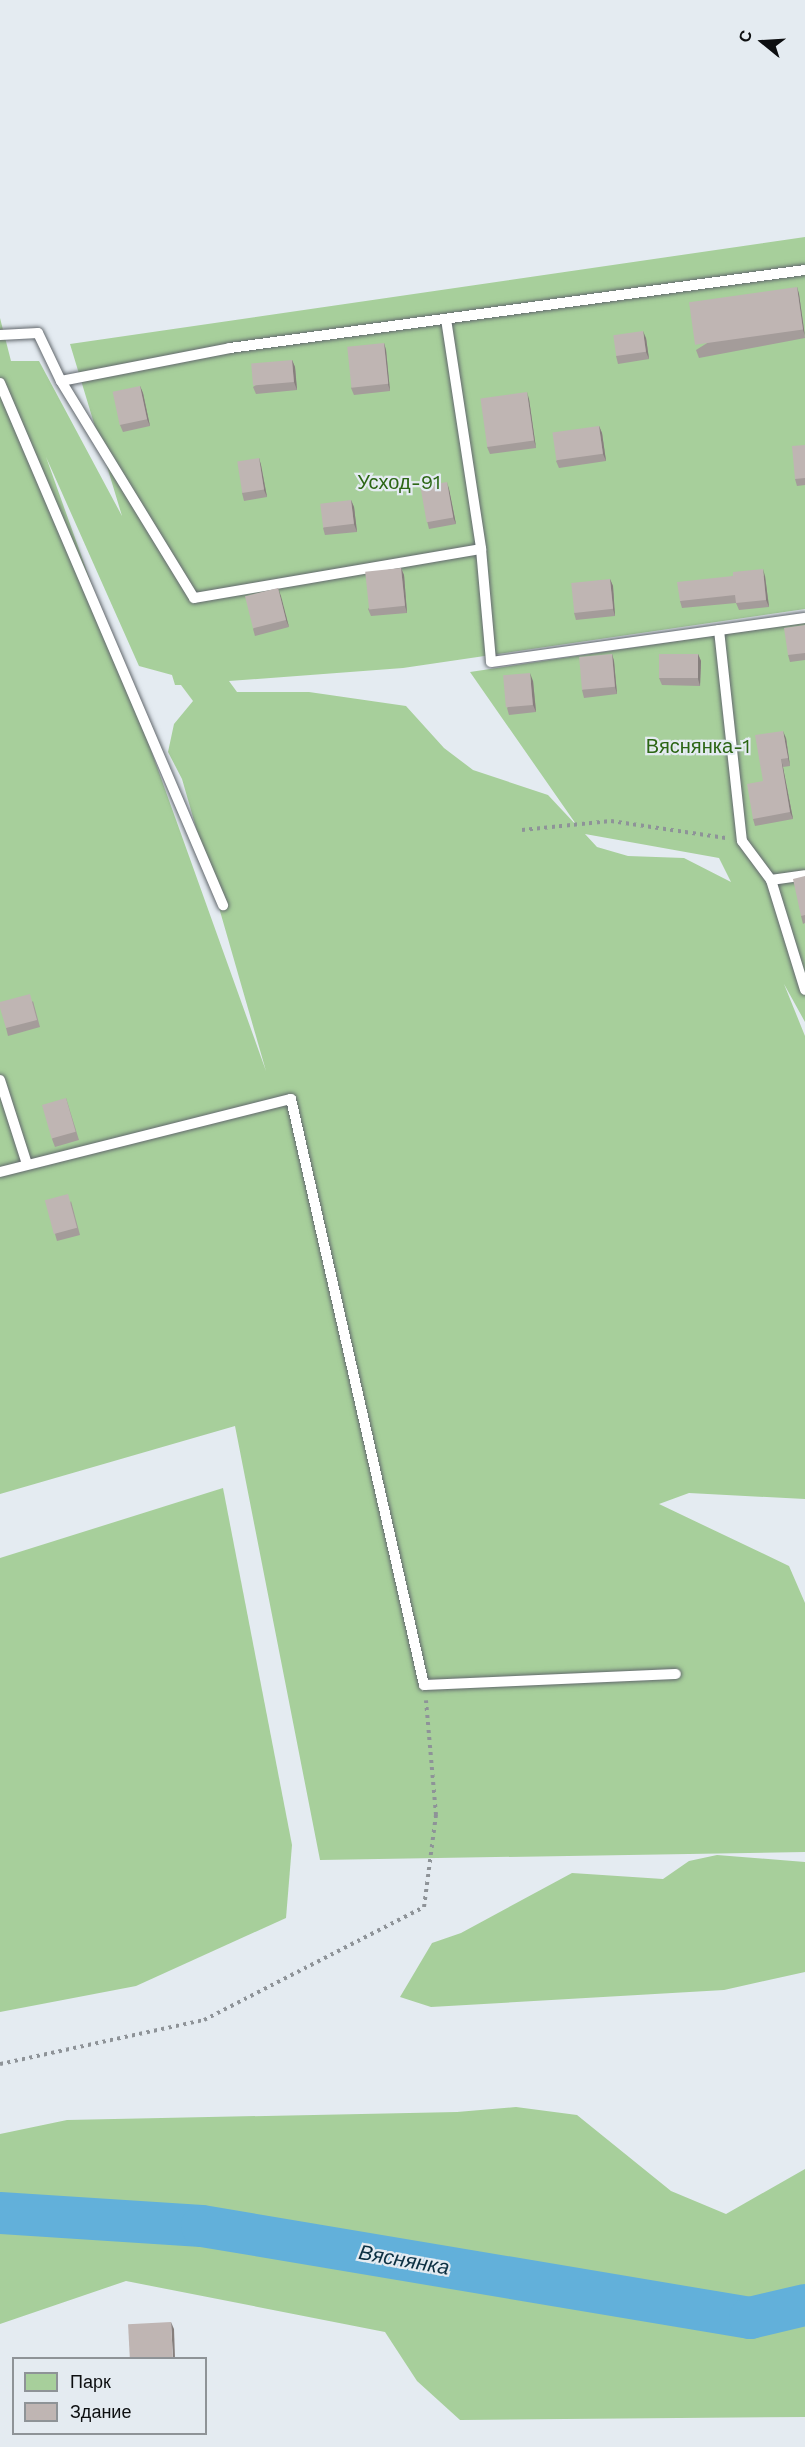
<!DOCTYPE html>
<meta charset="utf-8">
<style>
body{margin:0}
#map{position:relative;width:805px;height:2447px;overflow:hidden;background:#e4ebf1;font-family:"Work Sans",sans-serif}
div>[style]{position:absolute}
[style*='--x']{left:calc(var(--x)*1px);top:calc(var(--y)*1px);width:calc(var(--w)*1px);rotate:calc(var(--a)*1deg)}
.green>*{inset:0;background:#a7cf9b}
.river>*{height:42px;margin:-21px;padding:0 21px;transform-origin:21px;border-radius:21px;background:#62b0da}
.path>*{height:4px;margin-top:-2px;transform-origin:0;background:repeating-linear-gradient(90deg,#8e9398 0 3px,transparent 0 7.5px)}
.roads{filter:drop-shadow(0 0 2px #62686d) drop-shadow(0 0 2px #62686d)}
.service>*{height:10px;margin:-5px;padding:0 5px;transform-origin:5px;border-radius:5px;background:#fff}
.wall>*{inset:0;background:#a49c9a}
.shaded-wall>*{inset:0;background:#867f7d}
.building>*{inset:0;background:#bfb5b3;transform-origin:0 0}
span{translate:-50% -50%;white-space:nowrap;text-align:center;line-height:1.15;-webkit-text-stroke:4.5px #e4ebf1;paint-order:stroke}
.park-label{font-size:20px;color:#2c6615}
.water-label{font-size:21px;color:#0c3042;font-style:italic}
.legend{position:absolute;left:12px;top:2357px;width:195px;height:78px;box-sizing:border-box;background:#e4ebf1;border:2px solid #8e9397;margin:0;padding:8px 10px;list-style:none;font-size:18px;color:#0d0f11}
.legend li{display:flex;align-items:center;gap:12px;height:30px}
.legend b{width:30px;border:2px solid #8e9397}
.north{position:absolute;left:733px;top:12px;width:60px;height:60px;-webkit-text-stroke:4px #e4ebf1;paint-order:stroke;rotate:288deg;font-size:16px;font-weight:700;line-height:24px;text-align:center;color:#0d0f11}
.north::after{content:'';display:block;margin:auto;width:21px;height:27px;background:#0d0f11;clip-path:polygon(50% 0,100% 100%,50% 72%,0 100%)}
</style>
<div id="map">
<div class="green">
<i style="clip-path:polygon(evenodd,805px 237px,805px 609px,403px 668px,229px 681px,237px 692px,309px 692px,406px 706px,444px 748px,473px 770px,548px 795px,578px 827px,470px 672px,805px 622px,805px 1022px,784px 984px,805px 1036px,805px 1499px,689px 1493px,659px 1504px,789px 1566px,805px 1603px,805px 1852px,320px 1860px,235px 1426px,0 1494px,0 318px,11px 361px,39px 361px,122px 516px,70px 344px,805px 237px,46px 457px,139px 666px,172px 675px,175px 685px,181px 685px,193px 701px,174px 724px,168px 752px,182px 779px,266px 1071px,46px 457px,805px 237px,585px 834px,719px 858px,731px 882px,684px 858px,628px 856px,597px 847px,585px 834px)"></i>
<i style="clip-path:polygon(223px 1488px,292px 1845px,286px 1918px,136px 1986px,0 2012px,0 1558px)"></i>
<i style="clip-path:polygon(717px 1855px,805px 1862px,805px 1972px,724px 1990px,431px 2007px,400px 1997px,432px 1943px,461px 1933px,572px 1873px,663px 1879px,689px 1861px)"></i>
<i style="clip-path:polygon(516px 2107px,577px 2115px,671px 2191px,726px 2214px,805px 2169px,805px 2417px,460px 2420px,417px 2381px,385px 2332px,126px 2281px,0 2324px,0 2134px,67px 2120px,457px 2112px)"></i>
</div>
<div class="river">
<i style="--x:0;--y:2213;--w:202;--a:3.7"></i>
<i style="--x:202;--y:2226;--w:556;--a:9.53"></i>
<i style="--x:750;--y:2318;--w:57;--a:-13.3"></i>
</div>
<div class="path">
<i style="--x:522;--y:830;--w:89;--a:-5.8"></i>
<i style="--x:611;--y:821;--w:116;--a:8.4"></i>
<i style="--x:0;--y:2064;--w:209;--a:-12.2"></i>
<i style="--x:204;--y:2020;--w:247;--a:-27.2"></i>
<i style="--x:424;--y:1907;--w:93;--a:-82.6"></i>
<i style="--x:436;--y:1815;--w:115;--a:-95"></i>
</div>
<div class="roads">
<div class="service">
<i style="--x:446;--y:319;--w:233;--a:81.3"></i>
<i style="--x:481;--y:549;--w:113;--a:84.9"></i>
<i style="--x:491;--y:662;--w:317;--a:-8"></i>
<i style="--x:0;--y:335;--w:38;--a:-3"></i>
<i style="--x:38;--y:333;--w:53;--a:64.4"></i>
<i style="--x:0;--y:383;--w:568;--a:66.87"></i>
<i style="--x:481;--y:549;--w:291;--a:170.3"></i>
<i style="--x:194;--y:598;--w:255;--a:-121.5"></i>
<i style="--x:61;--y:381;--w:172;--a:-11"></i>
<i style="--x:230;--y:348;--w:580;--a:-7.73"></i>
<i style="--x:719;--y:630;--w:212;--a:83.8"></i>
<i style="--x:742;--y:841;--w:49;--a:53.4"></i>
<i style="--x:771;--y:880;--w:115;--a:72.8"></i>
<i style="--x:771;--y:880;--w:34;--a:-8"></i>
<i style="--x:0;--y:1080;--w:88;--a:72.2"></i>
<i style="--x:0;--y:1172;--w:300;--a:-14.1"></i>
<i style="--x:291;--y:1099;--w:601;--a:77.21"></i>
<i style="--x:424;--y:1685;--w:252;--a:-2.5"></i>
</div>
</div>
<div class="wall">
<i style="clip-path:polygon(797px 287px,799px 294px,805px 338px,699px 358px,696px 350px)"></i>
<i style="clip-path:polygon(646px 338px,649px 359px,618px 364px,616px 356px)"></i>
<i style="clip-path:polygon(384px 343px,386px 350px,390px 391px,354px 395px,351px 388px)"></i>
<i style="clip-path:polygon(292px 360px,295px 367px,297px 390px,256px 394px,253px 387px)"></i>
<i style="clip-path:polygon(140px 386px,143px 393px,150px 426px,123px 432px,120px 425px)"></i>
<i style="clip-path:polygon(529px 399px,536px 448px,490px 454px,487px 447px)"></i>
<i style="clip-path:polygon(599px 426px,602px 433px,606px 461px,559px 468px,556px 461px)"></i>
<i style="clip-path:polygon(805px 445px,805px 485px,797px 486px,795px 479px)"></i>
<i style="clip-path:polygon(259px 458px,261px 465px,267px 497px,244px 501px,242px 493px)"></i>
<i style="clip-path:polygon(449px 489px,456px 524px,429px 529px,427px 521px)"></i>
<i style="clip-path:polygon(351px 500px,354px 507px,357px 532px,325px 535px,323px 528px)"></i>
<i style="clip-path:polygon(401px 568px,404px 575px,407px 613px,371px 616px,368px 609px)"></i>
<i style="clip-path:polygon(733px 576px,765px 576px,769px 607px,739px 610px,736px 603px,682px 608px,680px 601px)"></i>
<i style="clip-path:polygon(610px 579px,613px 586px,615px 616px,576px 620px,574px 613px)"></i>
<i style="clip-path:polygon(278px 588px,289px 627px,255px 636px,253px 629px)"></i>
<i style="clip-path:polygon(805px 625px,805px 660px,790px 662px,788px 655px)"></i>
<i style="clip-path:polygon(612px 654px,614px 661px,617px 694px,584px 698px,582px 690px)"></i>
<i style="clip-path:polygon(698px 654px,701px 661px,700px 686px,662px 685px,659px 678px)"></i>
<i style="clip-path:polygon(533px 681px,536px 712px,509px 715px,507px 708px)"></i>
<i style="clip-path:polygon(786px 738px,790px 766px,783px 767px,793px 819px,755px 826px,753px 819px)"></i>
<i style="clip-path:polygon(805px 876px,805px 923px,803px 924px,801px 916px)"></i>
<i style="clip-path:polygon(33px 1001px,40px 1027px,8px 1036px,6px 1028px)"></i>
<i style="clip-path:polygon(66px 1098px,79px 1140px,55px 1147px,52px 1139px)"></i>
<i style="clip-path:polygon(71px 1201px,80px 1235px,57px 1241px,55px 1234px)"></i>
</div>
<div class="shaded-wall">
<i style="clip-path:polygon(797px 287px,799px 294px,805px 336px,803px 330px)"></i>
<i style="clip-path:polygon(643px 331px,646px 338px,649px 359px,646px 352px)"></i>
<i style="clip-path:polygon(384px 343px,386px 350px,390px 391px,388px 384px)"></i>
<i style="clip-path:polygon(292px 360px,295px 367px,297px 390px,294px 382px)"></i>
<i style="clip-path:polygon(140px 386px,143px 393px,150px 426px,147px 419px)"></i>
<i style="clip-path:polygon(527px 392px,529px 399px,536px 448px,534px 440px)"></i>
<i style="clip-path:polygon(599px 426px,602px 433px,606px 461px,603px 454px)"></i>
<i style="clip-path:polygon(259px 458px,261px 465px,267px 497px,264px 490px)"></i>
<i style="clip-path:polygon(447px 482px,449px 489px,456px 524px,453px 517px)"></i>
<i style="clip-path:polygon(351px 500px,354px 507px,357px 532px,354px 524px)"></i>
<i style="clip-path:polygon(401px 568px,404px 575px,407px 613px,405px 606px)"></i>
<i style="clip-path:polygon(763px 569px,765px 576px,769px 607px,766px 600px)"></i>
<i style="clip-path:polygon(610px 579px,613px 586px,615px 616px,613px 609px)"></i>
<i style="clip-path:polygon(278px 588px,281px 596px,289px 627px,286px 620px)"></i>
<i style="clip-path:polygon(612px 654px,614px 661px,617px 694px,615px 687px)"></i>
<i style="clip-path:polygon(698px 654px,701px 661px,700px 686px,698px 679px)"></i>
<i style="clip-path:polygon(530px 673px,533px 681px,536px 712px,533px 705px)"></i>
<i style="clip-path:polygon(783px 731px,786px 738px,790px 766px,788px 758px)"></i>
<i style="clip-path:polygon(781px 759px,783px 767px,793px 819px,790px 812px)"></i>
<i style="clip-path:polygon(171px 2322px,174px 2329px,175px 2358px,173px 2358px)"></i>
</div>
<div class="building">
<i style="left:797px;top:287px;width:43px;height:109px;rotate:82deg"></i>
<i style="left:643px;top:331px;width:21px;height:30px;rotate:82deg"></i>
<i style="left:384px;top:343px;width:41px;height:37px;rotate:84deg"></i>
<i style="left:292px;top:360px;width:22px;height:41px;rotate:85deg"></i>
<i style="left:140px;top:386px;width:34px;height:28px;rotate:78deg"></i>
<i style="left:527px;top:392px;width:49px;height:47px;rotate:82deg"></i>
<i style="left:599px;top:426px;width:28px;height:47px;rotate:82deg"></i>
<i style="clip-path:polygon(805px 445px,805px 478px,795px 479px,792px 446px)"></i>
<i style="left:259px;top:458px;width:32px;height:22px;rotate:81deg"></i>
<i style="left:447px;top:482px;width:36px;height:27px;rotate:80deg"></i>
<i style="left:351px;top:500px;width:24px;height:31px;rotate:83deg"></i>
<i style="left:401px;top:568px;width:38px;height:36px;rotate:84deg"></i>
<i style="clip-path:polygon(763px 569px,766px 600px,736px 603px,735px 595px,680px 601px,677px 582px,733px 576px,733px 572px)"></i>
<i style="left:610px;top:579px;width:30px;height:39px;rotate:84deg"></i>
<i style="left:278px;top:588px;width:33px;height:34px;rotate:76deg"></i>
<i style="clip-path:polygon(805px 625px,805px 653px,788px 655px,784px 628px)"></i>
<i style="left:612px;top:654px;width:33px;height:33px;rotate:85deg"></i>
<i style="left:659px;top:654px;width:39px;height:24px"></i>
<i style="left:530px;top:673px;width:32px;height:27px;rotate:85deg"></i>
<i style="clip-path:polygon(783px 731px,788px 758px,781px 759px,790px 812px,753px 819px,747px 784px,763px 781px,755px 735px)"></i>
<i style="clip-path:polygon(805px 876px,805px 915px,801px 916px,793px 879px)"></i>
<i style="clip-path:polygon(30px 994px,37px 1020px,6px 1028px,0 1008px,0 1002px)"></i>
<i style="left:66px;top:1098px;width:35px;height:25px;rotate:74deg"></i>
<i style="left:68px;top:1194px;width:35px;height:24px;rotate:75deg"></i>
<i style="left:171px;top:2322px;width:36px;height:43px;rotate:87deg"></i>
</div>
<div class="park-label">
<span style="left:399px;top:482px">Усход-91</span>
<span style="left:698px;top:746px">Вяснянка-1</span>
</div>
<div class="water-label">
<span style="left:404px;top:2260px;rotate:10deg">Вяснянка</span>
</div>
<ul class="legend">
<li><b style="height:16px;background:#a7cf9b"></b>Парк</li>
<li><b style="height:16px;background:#bfb5b3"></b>Здание</li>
</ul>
<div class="north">С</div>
</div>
